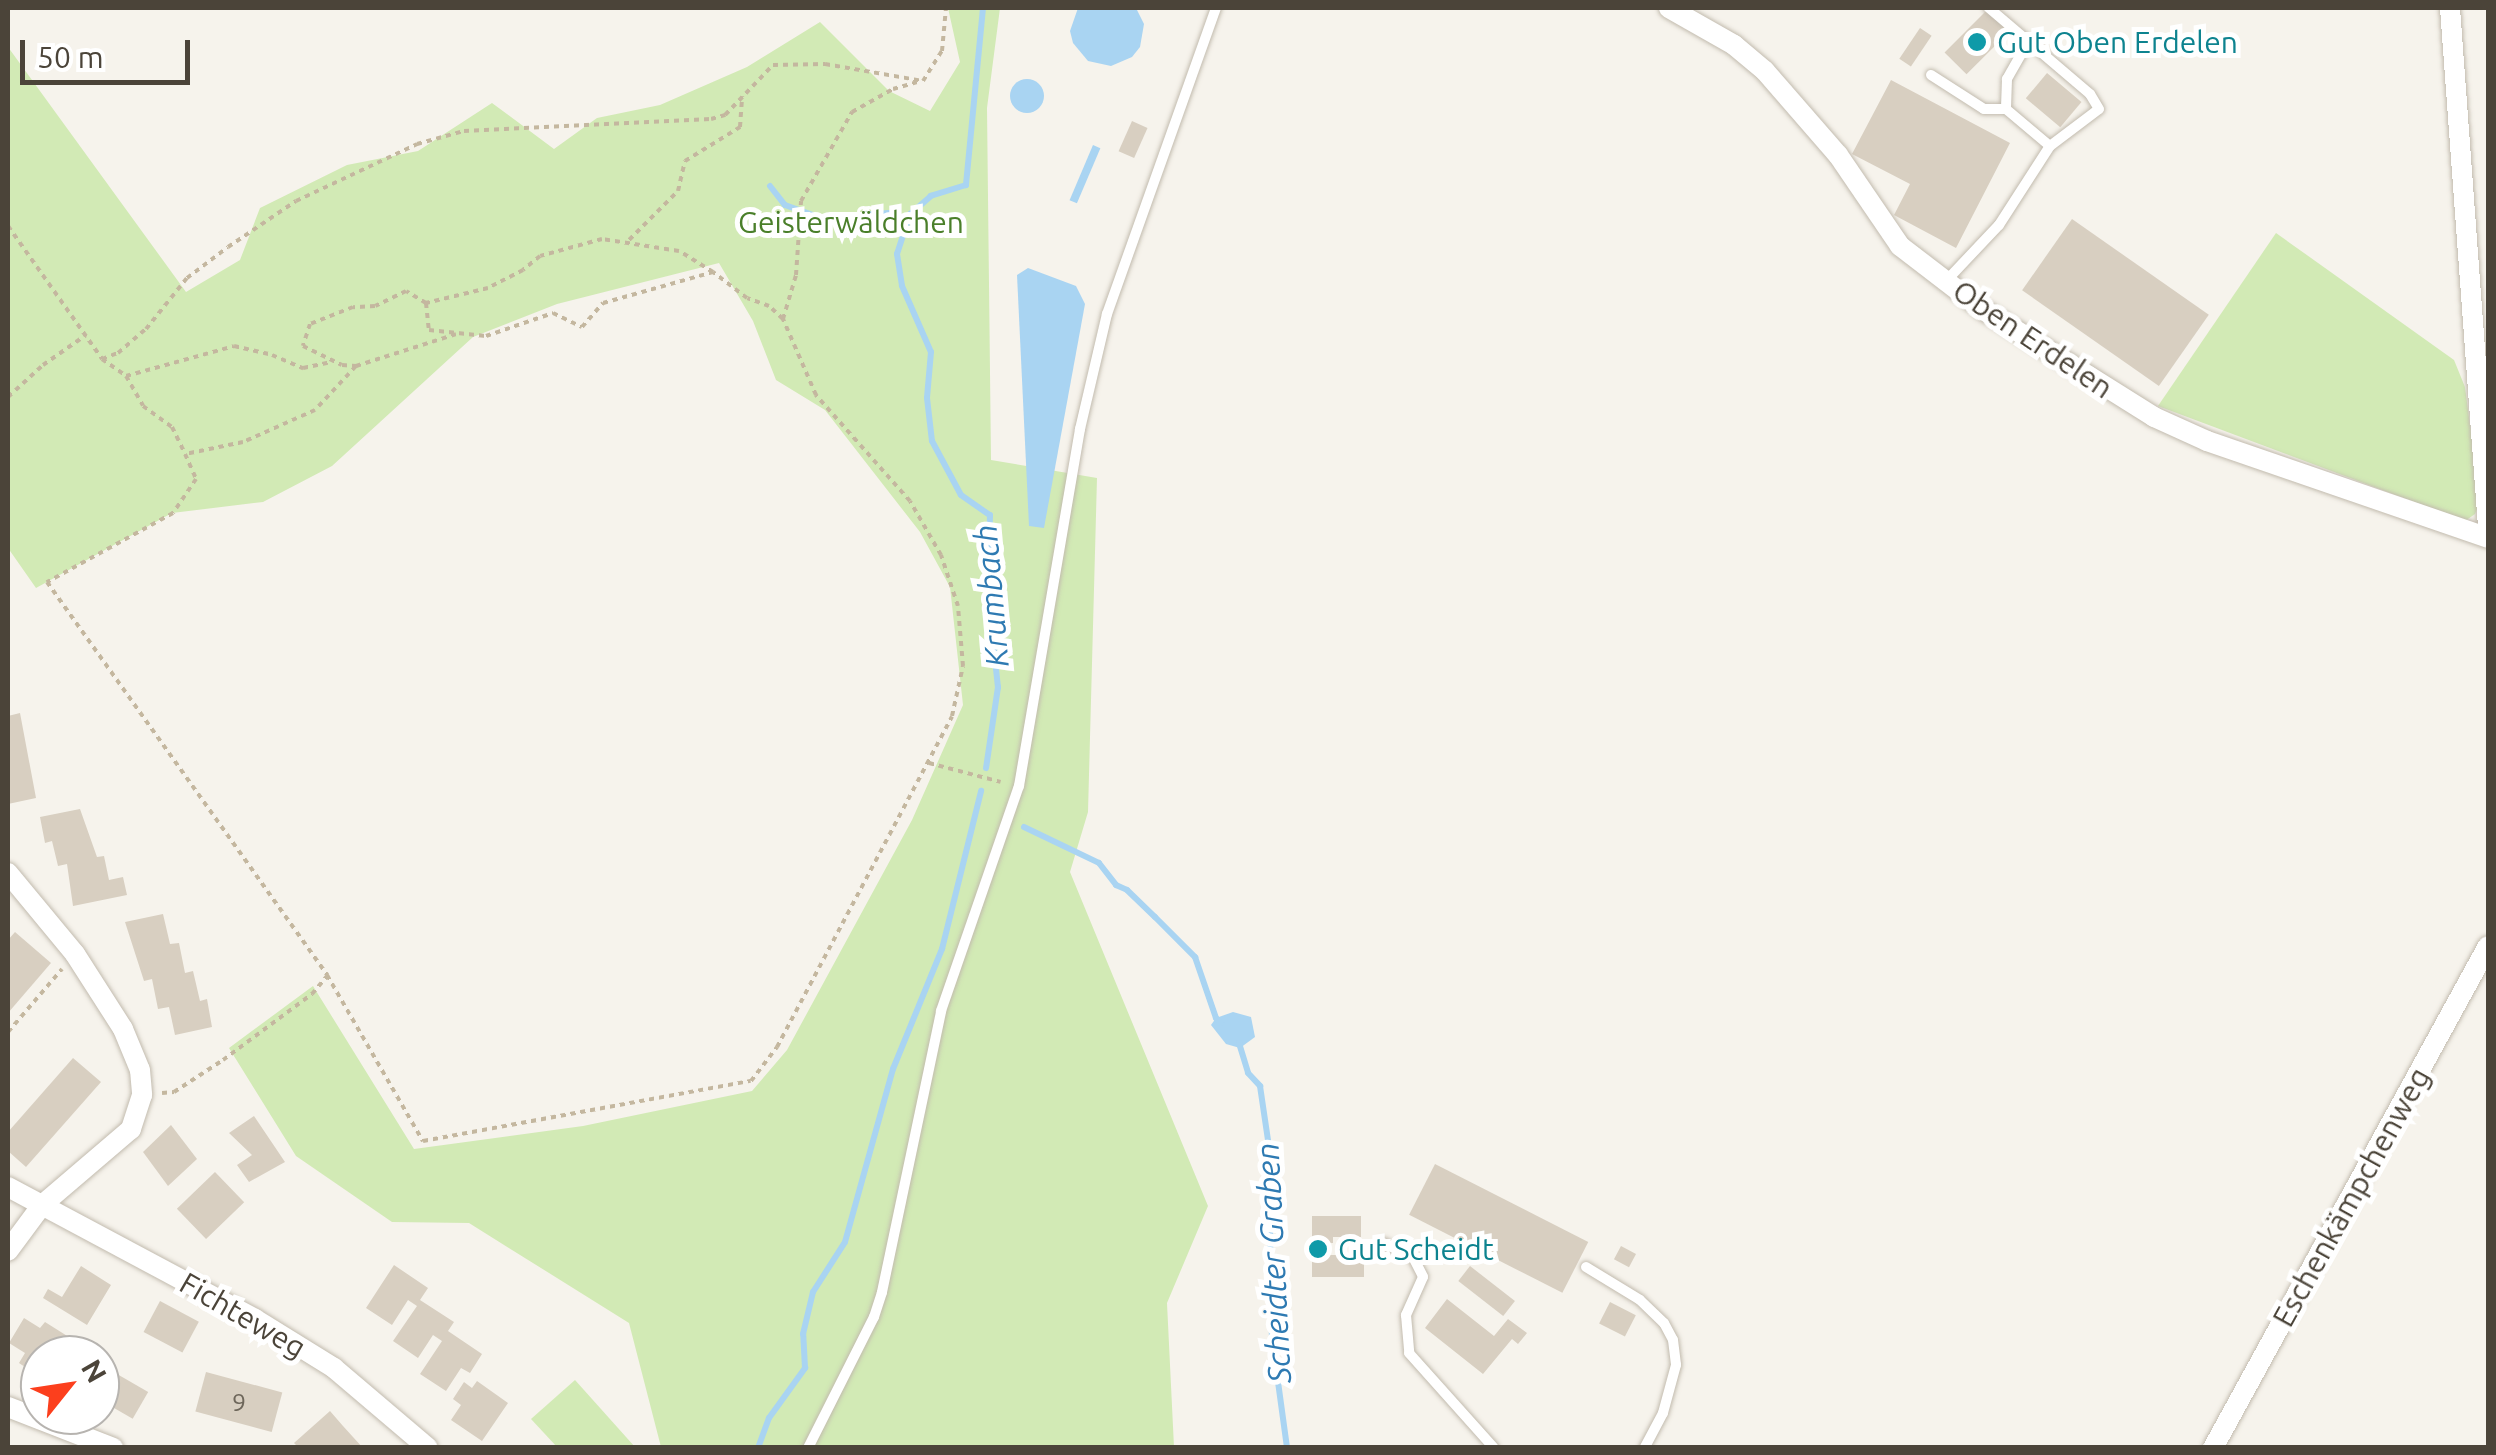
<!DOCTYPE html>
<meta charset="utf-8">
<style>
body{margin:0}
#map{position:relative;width:2496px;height:1455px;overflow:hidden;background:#f6f3ec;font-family:Ubuntu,sans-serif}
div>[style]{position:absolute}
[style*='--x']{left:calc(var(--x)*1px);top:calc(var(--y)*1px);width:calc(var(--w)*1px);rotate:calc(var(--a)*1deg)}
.green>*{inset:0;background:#d2eab5}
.water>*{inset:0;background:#a9d4f2;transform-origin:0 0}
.round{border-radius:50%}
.stream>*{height:6px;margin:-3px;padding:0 3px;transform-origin:3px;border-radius:3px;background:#a9d4f2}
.building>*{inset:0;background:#d8cfc1;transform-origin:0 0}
.path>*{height:4px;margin-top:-2px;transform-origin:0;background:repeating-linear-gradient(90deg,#c4b79f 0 5px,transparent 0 10px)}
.roads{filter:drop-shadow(0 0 2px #c2bbae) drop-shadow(0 0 2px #c2bbae)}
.lane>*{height:10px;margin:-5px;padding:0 5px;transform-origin:5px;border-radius:5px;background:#fff}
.street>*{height:20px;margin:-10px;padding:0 10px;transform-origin:10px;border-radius:10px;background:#fff}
.dots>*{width:28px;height:28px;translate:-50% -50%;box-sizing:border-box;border:5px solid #fff;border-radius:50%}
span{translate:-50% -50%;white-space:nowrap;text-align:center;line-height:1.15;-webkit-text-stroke:10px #fff;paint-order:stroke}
.number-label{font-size:25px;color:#6e675b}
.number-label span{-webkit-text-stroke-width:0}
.culture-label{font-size:30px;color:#0d838f}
.left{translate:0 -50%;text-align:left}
.park-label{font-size:30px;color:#4a7f2a}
.street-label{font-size:30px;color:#4b4439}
.water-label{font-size:32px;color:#2e7ab2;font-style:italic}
.frame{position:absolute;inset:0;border:10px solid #4b4439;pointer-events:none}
.north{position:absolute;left:20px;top:1335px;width:100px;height:100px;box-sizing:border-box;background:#fff;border:2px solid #b7b4b0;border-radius:50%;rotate:60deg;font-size:28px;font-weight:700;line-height:40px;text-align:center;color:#4b4439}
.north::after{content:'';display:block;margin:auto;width:35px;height:45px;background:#fc3f1d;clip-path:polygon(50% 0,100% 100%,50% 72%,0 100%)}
.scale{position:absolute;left:20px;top:40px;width:170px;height:45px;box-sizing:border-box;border:5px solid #4b4439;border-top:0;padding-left:12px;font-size:30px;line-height:35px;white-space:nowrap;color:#4b4439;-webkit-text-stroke:8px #fff;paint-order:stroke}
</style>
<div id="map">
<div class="green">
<i style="clip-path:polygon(948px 8px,1000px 8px,987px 108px,991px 460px,1097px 478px,1088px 812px,1070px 872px,1208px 1206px,1167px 1303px,1174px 1447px,661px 1447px,629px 1323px,469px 1223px,392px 1222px,296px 1156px,229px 1048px,313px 986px,414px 1149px,583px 1126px,752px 1091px,787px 1050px,912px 820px,963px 705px,950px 587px,920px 532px,825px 410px,776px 380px,753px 321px,719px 263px,557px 304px,473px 337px,332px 466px,263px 502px,172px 513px,36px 588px,8px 548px,8px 47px,186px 292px,240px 260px,260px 208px,347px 165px,418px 151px,492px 103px,554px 149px,597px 118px,660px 105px,747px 67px,820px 22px,889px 91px,930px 111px,960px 62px)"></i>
<i style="clip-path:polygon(2276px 233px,2454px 360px,2465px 387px,2480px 502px,2475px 514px,2465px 521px,2158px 406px)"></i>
<i style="clip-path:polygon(575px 1380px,635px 1447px,557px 1447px,531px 1419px)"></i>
</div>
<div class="water">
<i style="clip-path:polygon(1078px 8px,1136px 8px,1144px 24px,1140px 47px,1132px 57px,1111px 66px,1088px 61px,1073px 43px,1070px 31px)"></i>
<i class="round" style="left:1010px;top:79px;width:34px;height:34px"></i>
<i style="left:1093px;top:145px;width:8px;height:60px;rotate:23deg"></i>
<i style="clip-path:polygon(1028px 268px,1076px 286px,1085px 304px,1044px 528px,1029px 526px,1017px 275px)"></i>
<i style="clip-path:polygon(1233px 1012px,1251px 1017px,1255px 1037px,1240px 1048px,1226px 1044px,1211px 1025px,1216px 1018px)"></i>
</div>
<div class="stream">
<i style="--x:983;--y:8;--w:178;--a:95.5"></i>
<i style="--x:966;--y:185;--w:37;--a:163"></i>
<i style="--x:931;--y:196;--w:28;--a:139"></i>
<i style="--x:910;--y:214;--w:42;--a:108"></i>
<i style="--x:897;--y:254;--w:32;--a:81"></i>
<i style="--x:902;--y:286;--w:72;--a:66.3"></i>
<i style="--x:931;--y:352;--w:46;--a:95"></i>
<i style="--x:927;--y:398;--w:43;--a:83.4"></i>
<i style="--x:932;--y:441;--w:61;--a:61.8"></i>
<i style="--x:961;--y:495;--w:35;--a:35"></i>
<i style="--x:990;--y:515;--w:79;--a:91.5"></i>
<i style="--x:988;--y:594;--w:94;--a:83.9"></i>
<i style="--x:998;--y:687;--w:82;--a:98.4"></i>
<i style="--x:770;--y:186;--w:24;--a:52"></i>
<i style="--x:785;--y:205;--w:37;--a:20"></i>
<i style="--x:820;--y:218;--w:69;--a:-4.1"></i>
<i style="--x:889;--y:213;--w:20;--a:20"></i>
<i style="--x:1024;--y:827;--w:83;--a:25.6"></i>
<i style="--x:1099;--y:863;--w:28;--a:52"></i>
<i style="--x:1116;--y:885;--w:12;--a:24"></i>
<i style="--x:1127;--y:890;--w:39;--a:44"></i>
<i style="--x:1155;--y:917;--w:57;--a:45"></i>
<i style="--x:1195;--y:957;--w:65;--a:71"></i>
<i style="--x:1216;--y:1018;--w:7;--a:45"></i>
<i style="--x:1239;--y:1043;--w:31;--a:73"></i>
<i style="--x:1248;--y:1073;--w:18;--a:47"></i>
<i style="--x:1260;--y:1086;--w:110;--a:81.6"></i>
<i style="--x:1276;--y:1195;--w:34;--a:100"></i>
<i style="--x:1270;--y:1228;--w:110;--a:89"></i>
<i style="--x:1272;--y:1338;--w:111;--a:82.2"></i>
<i style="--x:758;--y:1448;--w:32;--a:-70"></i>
<i style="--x:769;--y:1418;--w:62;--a:-54.2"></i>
<i style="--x:805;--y:1368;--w:34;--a:-93"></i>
<i style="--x:803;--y:1334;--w:43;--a:-76.6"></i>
<i style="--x:813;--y:1292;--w:59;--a:-57.4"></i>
<i style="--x:845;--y:1242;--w:180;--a:-74.5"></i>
<i style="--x:893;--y:1069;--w:130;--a:-67.8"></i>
<i style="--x:942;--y:949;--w:163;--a:-76.1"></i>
</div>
<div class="building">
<i style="left:1987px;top:10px;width:31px;height:60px;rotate:45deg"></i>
<i style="left:1920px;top:28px;width:14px;height:37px;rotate:34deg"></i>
<i style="left:2047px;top:73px;width:45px;height:33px;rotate:40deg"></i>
<i style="clip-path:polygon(1891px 80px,2010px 143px,1956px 248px,1894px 215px,1910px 184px,1852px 154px)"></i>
<i style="left:1132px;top:121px;width:17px;height:33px;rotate:24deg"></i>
<i style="left:2072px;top:219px;width:167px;height:87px;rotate:35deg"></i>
<i style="clip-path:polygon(20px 713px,36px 798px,8px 804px,8px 716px)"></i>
<i style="clip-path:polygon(80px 809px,97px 857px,104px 856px,109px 880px,123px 877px,127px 895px,73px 906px,67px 864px,58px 866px,52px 841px,45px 843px,40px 817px)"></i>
<i style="clip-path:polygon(163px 914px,170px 944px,179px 943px,185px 973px,193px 971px,200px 1001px,207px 999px,212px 1027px,175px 1035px,169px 1007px,158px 1009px,152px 979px,144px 981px,125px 922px)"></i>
<i style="clip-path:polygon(15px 932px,51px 963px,8px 1013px,8px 940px)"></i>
<i style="clip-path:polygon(73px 1058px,101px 1082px,26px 1167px,8px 1151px,8px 1132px)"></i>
<i style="clip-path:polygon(254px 1116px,285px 1162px,249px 1182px,237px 1165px,252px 1155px,229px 1133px)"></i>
<i style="clip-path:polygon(171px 1125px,197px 1159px,168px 1186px,143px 1152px)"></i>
<i style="left:1435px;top:1164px;width:172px;height:57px;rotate:27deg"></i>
<i style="left:215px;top:1172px;width:42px;height:53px;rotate:46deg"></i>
<i style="clip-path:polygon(1312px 1216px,1361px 1216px,1361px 1237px,1333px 1237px,1333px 1243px,1325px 1243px,1325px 1255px,1364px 1255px,1364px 1277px,1312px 1277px)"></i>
<i style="left:1621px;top:1246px;width:17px;height:15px;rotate:28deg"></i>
<i style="clip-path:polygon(394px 1265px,428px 1288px,420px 1300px,454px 1322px,448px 1331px,482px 1354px,470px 1373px,461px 1368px,446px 1391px,420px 1374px,442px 1341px,433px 1335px,418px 1358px,393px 1341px,417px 1306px,408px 1300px,392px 1325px,366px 1308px)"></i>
<i style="clip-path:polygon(81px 1266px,111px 1285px,87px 1325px,43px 1298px,48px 1289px,62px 1297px)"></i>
<i style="left:1470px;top:1266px;width:57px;height:19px;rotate:38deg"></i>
<i style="clip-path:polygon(1447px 1299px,1494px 1336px,1508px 1319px,1527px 1333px,1518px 1344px,1512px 1339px,1483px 1374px,1425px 1328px)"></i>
<i style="left:160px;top:1301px;width:44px;height:35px;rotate:28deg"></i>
<i style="left:1610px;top:1302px;width:29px;height:24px;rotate:27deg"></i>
<i style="clip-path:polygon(24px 1318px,40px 1328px,45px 1322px,72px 1339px,62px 1355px,40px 1355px,40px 1377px,19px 1363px,25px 1353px,9px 1343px)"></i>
<i style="left:206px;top:1372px;width:79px;height:41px;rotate:15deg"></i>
<i style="left:117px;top:1374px;width:36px;height:31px;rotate:30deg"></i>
<i style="clip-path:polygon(477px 1381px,508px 1403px,482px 1441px,451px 1420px,461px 1405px,453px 1399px,464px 1382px,472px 1388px)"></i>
<i style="clip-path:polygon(330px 1411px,343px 1426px,363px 1448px,299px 1448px,294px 1443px)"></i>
</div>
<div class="path">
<i style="--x:8;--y:226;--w:163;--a:54.7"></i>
<i style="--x:102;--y:359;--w:29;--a:35"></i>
<i style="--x:126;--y:376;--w:34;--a:60"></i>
<i style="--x:143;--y:406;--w:36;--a:36"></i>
<i style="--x:172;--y:427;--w:30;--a:64"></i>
<i style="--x:629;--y:240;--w:69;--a:-45"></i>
<i style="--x:678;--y:191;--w:31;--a:-77"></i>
<i style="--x:685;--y:161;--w:65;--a:-31.7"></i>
<i style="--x:740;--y:127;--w:31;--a:-86"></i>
<i style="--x:426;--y:303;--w:23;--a:-149"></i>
<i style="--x:406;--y:291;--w:34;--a:154"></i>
<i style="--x:375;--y:306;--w:22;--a:177"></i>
<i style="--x:353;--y:307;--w:46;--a:158.4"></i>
<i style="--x:310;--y:324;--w:23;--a:108"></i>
<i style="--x:303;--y:346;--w:43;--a:26"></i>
<i style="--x:342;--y:365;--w:14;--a:4"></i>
<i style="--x:356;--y:366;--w:60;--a:133"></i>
<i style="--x:315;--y:410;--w:79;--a:156"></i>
<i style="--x:243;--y:442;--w:59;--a:168.3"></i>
<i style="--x:185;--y:454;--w:27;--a:66"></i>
<i style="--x:196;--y:479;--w:41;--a:124.1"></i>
<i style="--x:173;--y:513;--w:144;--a:151.3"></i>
<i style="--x:47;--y:582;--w:483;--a:54.5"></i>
<i style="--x:327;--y:975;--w:192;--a:60"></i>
<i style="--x:423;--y:1141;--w:333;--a:-10.4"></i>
<i style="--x:751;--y:1081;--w:43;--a:-52.6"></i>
<i style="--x:777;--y:1047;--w:374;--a:-62.1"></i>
<i style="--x:952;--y:716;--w:51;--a:-77.6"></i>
<i style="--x:963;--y:666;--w:60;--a:-94.8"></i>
<i style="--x:958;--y:606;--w:54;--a:-108.4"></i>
<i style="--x:941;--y:555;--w:62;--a:-119.9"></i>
<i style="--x:910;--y:501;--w:142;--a:-131.6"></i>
<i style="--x:816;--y:395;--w:83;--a:-113.5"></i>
<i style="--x:783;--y:319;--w:19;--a:-137"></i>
<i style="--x:769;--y:306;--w:23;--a:-160"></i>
<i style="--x:747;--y:298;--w:43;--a:-142.6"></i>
<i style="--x:713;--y:272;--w:40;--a:-148"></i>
<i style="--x:679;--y:251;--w:78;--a:-171.1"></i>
<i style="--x:602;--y:239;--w:64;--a:164.7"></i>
<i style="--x:540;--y:256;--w:22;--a:141"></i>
<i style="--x:523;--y:270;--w:39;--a:153"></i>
<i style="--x:488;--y:288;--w:64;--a:166.4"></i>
<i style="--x:426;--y:303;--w:27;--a:84"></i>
<i style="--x:429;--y:330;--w:57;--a:6"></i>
<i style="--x:486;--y:336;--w:71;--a:-18.9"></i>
<i style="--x:553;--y:313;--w:32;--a:26"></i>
<i style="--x:582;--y:327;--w:32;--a:-49"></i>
<i style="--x:603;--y:303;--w:114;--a:-15.7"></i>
<i style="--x:783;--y:319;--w:46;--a:-73.5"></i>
<i style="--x:796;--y:275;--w:74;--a:-86.1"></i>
<i style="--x:801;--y:201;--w:103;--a:-60.2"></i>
<i style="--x:852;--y:112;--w:47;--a:-29.3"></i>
<i style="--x:893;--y:89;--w:25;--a:-16"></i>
<i style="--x:102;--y:359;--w:17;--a:-21"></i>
<i style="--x:118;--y:353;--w:37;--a:-41"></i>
<i style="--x:146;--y:329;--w:65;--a:-51.2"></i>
<i style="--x:187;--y:278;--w:51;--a:-37.1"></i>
<i style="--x:228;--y:247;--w:82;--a:-34.1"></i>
<i style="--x:296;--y:201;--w:134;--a:-25.2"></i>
<i style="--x:417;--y:144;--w:49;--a:-15.5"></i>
<i style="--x:464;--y:131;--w:247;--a:-2.8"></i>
<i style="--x:711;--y:119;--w:15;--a:-16"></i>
<i style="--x:725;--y:115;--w:69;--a:-46.2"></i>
<i style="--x:773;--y:65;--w:52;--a:-1.1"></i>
<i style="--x:825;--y:64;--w:99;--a:9.8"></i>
<i style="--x:923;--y:81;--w:36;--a:-58"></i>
<i style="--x:942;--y:51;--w:43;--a:-84.7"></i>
<i style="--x:356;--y:366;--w:105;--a:-17.7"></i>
<i style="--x:126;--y:376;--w:112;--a:-15.5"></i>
<i style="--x:234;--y:346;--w:39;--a:13"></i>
<i style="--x:272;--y:355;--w:34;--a:23"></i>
<i style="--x:303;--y:368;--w:29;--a:-12"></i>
<i style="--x:8;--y:397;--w:47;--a:-42.4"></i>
<i style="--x:43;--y:365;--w:52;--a:-34.9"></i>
<i style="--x:929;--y:763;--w:74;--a:14.8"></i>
<i style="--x:8;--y:1032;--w:83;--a:-49.4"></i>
<i style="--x:162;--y:1093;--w:12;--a:-5"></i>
<i style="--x:174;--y:1092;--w:59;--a:-33.1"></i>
<i style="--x:223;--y:1060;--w:111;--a:-36.6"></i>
<i style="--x:312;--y:994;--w:23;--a:-50"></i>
</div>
<div class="roads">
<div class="lane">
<i style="--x:2028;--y:42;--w:43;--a:119.6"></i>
<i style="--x:2007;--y:79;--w:30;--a:92"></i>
<i style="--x:2006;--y:109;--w:57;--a:40.1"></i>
<i style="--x:1931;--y:75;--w:63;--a:32.7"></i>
<i style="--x:1984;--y:109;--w:22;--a:0"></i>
<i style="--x:1946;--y:281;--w:77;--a:-46.6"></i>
<i style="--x:1999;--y:225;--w:94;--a:-57.2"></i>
<i style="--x:2050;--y:146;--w:61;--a:-37.1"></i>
<i style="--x:2099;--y:109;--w:17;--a:-121"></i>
<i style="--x:2090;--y:94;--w:133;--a:-139.6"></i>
<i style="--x:1383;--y:1243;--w:33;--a:25"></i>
<i style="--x:1413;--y:1257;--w:22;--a:63"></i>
<i style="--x:1423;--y:1277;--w:42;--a:114.1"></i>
<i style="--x:1406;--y:1315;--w:38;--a:85"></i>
<i style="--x:1409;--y:1353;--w:127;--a:48.2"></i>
<i style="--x:1586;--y:1267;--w:63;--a:31.4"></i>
<i style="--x:1640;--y:1300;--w:33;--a:44"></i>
<i style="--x:1664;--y:1323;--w:19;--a:62"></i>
<i style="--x:1673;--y:1340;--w:25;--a:83"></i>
<i style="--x:1676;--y:1365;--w:50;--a:105.2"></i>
<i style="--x:1663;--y:1413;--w:40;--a:118"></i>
<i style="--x:808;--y:1448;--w:147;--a:-63.3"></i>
<i style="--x:874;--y:1317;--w:26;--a:-72"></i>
<i style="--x:882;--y:1292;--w:287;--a:-78.1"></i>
<i style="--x:941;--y:1011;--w:238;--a:-70.9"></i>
<i style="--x:1019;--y:786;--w:362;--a:-80.3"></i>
<i style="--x:1080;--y:429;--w:118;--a:-76.8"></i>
<i style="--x:1107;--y:314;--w:325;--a:-70.4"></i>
</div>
<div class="street">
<i style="--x:1669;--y:8;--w:75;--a:29.6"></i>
<i style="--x:1734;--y:45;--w:40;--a:40"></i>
<i style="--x:1765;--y:71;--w:111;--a:49"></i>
<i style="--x:1838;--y:155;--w:110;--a:55.7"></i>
<i style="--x:1900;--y:246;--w:103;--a:37.5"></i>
<i style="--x:1982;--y:309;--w:203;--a:32.1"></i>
<i style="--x:2154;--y:417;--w:58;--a:24.4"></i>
<i style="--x:2207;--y:441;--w:297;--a:19"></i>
<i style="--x:2450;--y:8;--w:520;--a:85.81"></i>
<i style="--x:8;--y:873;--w:105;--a:50.4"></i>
<i style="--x:75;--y:954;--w:89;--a:57.4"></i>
<i style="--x:123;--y:1029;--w:44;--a:67.5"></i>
<i style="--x:140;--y:1070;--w:25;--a:85"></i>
<i style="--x:142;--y:1095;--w:36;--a:108"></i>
<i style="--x:131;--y:1129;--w:117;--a:139.5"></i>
<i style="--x:42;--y:1205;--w:57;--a:126.5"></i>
<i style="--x:8;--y:1187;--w:280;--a:28.1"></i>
<i style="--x:255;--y:1319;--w:93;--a:31.8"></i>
<i style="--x:334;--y:1368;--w:123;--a:40.4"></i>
<i style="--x:8;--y:1407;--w:113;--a:21.3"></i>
<i style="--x:2213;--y:1448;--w:572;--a:-61.29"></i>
</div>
</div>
<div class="dots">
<i style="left:1977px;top:42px;background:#0f9aa8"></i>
<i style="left:1318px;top:1249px;background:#0f9aa8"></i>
</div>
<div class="number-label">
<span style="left:239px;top:1402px">9</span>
</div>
<div class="culture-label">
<span class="left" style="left:1997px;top:42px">Gut Oben Erdelen</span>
<span class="left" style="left:1338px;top:1249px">Gut Scheidt</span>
</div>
<div class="park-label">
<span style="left:851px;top:222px">Geisterwäldchen</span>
</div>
<div class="street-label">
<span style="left:2033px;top:339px;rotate:34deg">Oben Erdelen</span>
<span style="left:2351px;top:1197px;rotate:-61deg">Eschenkämpchenweg</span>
<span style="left:243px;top:1315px;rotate:30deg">Fichteweg</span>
</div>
<div class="water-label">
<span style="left:991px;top:596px;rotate:-95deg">Krumbach</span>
<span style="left:1273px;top:1263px;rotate:-93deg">Scheidter Graben</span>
</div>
<div class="frame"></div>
<div class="north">N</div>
<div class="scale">50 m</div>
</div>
